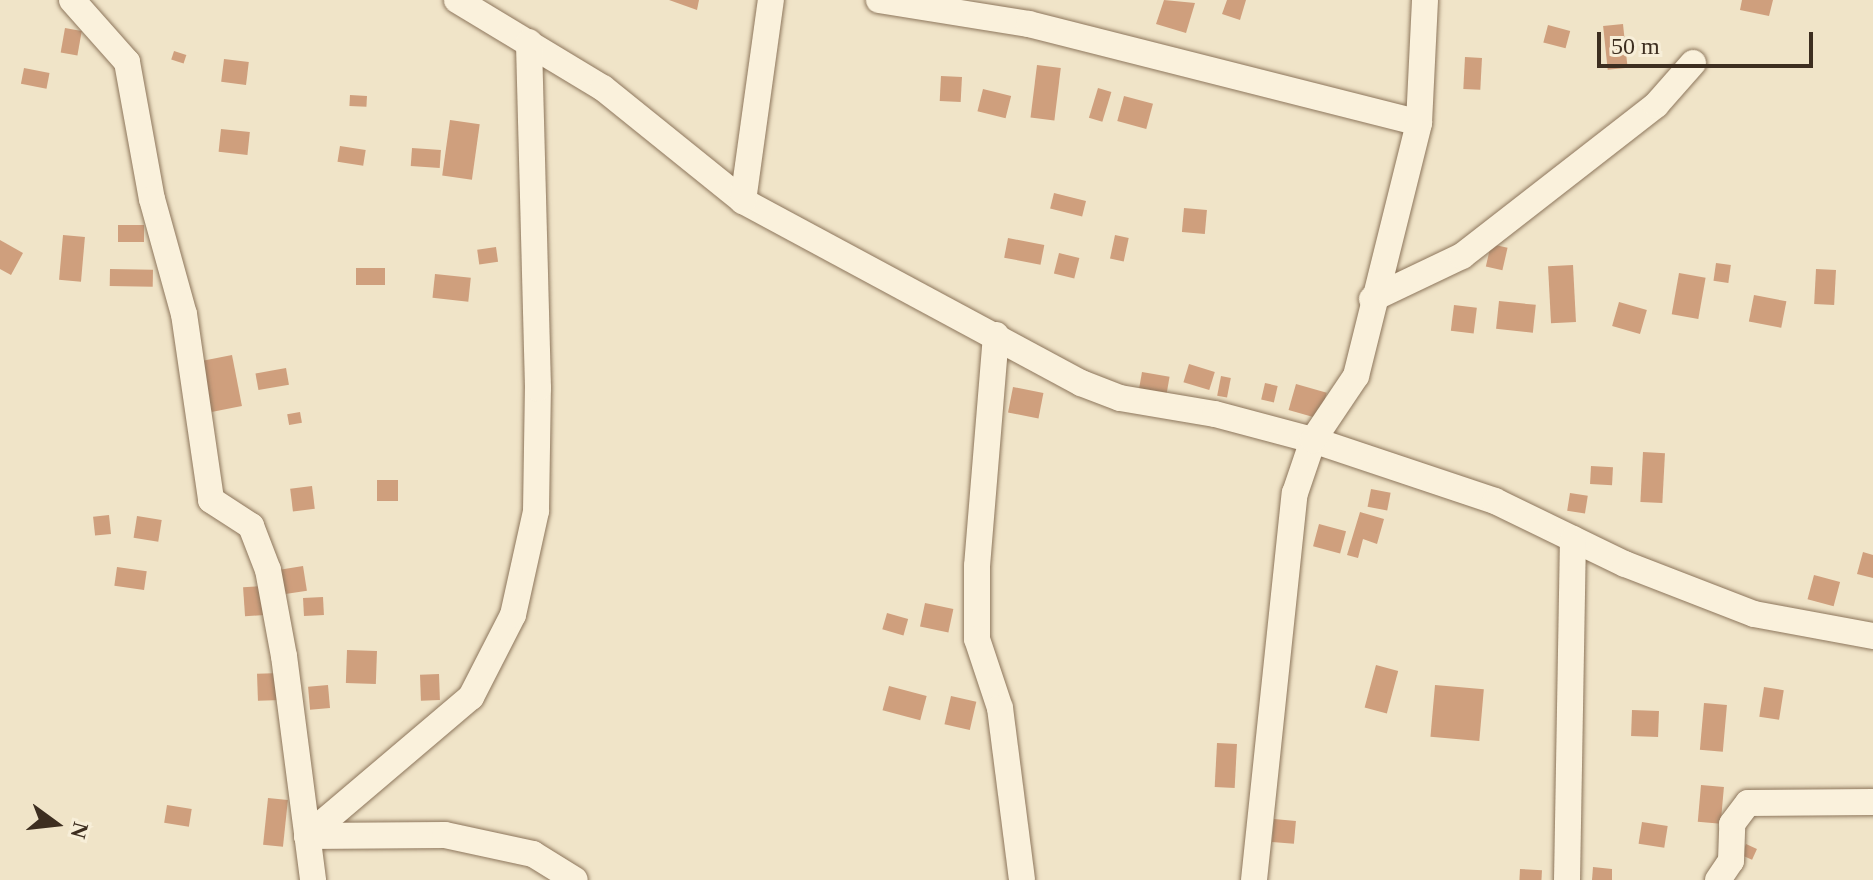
<!DOCTYPE html>
<style>
body{margin:0}
#map{position:relative;width:1873px;height:880px;overflow:hidden;background:#f0e4c8;font-family:Georgia,serif}
div>[style]{position:absolute}
[style*='--x']{left:calc(var(--x)*1px);top:calc(var(--y)*1px);width:calc(var(--w)*1px);rotate:calc(var(--a)*1deg)}
.building>*{inset:0;background:#cf9f7d;transform-origin:0 0}
.roads{filter:drop-shadow(0 0 2px #8d765c) drop-shadow(0 0 2px #8d765c)}
.street>*{height:26px;margin:-13px;padding:0 13px;transform-origin:13px;border-radius:13px;background:#faf1dc}
span{translate:-50% -50%;white-space:nowrap;text-align:center;line-height:1.15;-webkit-text-stroke:6px #f7eed8;paint-order:stroke}
.north{position:absolute;left:16px;top:784px;width:80px;height:80px;-webkit-text-stroke:6px #f7eed8;paint-order:stroke;rotate:105deg;font-size:22px;font-weight:700;line-height:32px;text-align:center;color:#3d2e20}
.north::after{content:'';display:block;margin:auto;width:28px;height:36px;background:#3d2e20;clip-path:polygon(50% 0,100% 100%,50% 72%,0 100%)}
.scale{position:absolute;left:1597px;top:32px;width:216px;height:36px;box-sizing:border-box;border:4px solid #3d2e20;border-top:0;padding-left:10px;font-size:24px;line-height:28px;white-space:nowrap;color:#3d2e20;-webkit-text-stroke:6px #f7eed8;paint-order:stroke}
</style>
<div id="map">
<div class="building">
<i style="clip-path:polygon(669px 0,699px 0,697px 10px)"></i>
<i style="clip-path:polygon(1164px 0,1195px 3px,1186px 33px,1156px 24px)"></i>
<i style="clip-path:polygon(1227px 0,1246px 0,1240px 20px,1222px 14px)"></i>
<i style="clip-path:polygon(1742px 0,1773px 0,1769px 16px,1740px 10px)"></i>
<i style="left:1623px;top:24px;width:44px;height:20px;rotate:84deg"></i>
<i style="left:1548px;top:25px;width:23px;height:18px;rotate:15deg"></i>
<i style="left:65px;top:28px;width:17px;height:25px;rotate:10deg"></i>
<i style="left:174px;top:51px;width:13px;height:9px;rotate:18deg"></i>
<i style="left:1465px;top:57px;width:17px;height:32px;rotate:3deg"></i>
<i style="left:224px;top:59px;width:25px;height:23px;rotate:7deg"></i>
<i style="left:1037px;top:65px;width:24px;height:53px;rotate:7deg"></i>
<i style="left:24px;top:68px;width:26px;height:16px;rotate:11deg"></i>
<i style="left:941px;top:76px;width:21px;height:25px;rotate:3deg"></i>
<i style="left:1098px;top:88px;width:14px;height:31px;rotate:17deg"></i>
<i style="left:983px;top:89px;width:29px;height:23px;rotate:14deg"></i>
<i style="left:350px;top:95px;width:17px;height:11px;rotate:3deg"></i>
<i style="left:1124px;top:96px;width:30px;height:26px;rotate:15deg"></i>
<i style="left:450px;top:120px;width:30px;height:56px;rotate:8deg"></i>
<i style="left:221px;top:129px;width:29px;height:23px;rotate:6deg"></i>
<i style="left:340px;top:146px;width:26px;height:16px;rotate:9deg"></i>
<i style="left:412px;top:148px;width:29px;height:18px;rotate:4deg"></i>
<i style="left:1054px;top:193px;width:33px;height:16px;rotate:14deg"></i>
<i style="left:1184px;top:208px;width:23px;height:24px;rotate:5deg"></i>
<i style="left:118px;top:225px;width:26px;height:17px"></i>
<i style="left:63px;top:235px;width:22px;height:45px;rotate:5deg"></i>
<i style="left:1115px;top:235px;width:14px;height:24px;rotate:12deg"></i>
<i style="left:1008px;top:238px;width:37px;height:20px;rotate:11deg"></i>
<i style="clip-path:polygon(0 240px,23px 253px,11px 275px,0 269px)"></i>
<i style="left:1491px;top:244px;width:17px;height:23px;rotate:13deg"></i>
<i style="left:496px;top:247px;width:15px;height:19px;rotate:82deg"></i>
<i style="left:1059px;top:253px;width:21px;height:21px;rotate:14deg"></i>
<i style="left:1716px;top:263px;width:15px;height:18px;rotate:8deg"></i>
<i style="left:1573px;top:265px;width:57px;height:25px;rotate:87deg"></i>
<i style="left:356px;top:268px;width:29px;height:17px"></i>
<i style="left:110px;top:269px;width:43px;height:17px;rotate:1deg"></i>
<i style="left:1816px;top:269px;width:20px;height:35px;rotate:3deg"></i>
<i style="left:1679px;top:273px;width:27px;height:42px;rotate:10deg"></i>
<i style="left:435px;top:274px;width:36px;height:24px;rotate:6deg"></i>
<i style="left:1754px;top:295px;width:33px;height:27px;rotate:11deg"></i>
<i style="left:1499px;top:301px;width:37px;height:28px;rotate:6deg"></i>
<i style="left:1619px;top:302px;width:29px;height:25px;rotate:16deg"></i>
<i style="left:1454px;top:305px;width:23px;height:26px;rotate:7deg"></i>
<i style="left:232px;top:355px;width:52px;height:31px;rotate:79deg"></i>
<i style="left:1189px;top:364px;width:27px;height:19px;rotate:17deg"></i>
<i style="left:286px;top:368px;width:17px;height:31px;rotate:80deg"></i>
<i style="left:1142px;top:372px;width:28px;height:22px;rotate:10deg"></i>
<i style="left:1221px;top:376px;width:10px;height:20px;rotate:11deg"></i>
<i style="left:1265px;top:383px;width:13px;height:17px;rotate:13deg"></i>
<i style="left:1296px;top:384px;width:32px;height:27px;rotate:16deg"></i>
<i style="left:1013px;top:387px;width:31px;height:26px;rotate:11deg"></i>
<i style="left:300px;top:412px;width:11px;height:13px;rotate:80deg"></i>
<i style="left:1643px;top:452px;width:22px;height:50px;rotate:3deg"></i>
<i style="left:1591px;top:466px;width:22px;height:18px;rotate:3deg"></i>
<i style="left:377px;top:480px;width:21px;height:21px"></i>
<i style="left:312px;top:486px;width:23px;height:22px;rotate:83deg"></i>
<i style="left:1371px;top:489px;width:20px;height:18px;rotate:11deg"></i>
<i style="left:1570px;top:493px;width:18px;height:18px;rotate:9deg"></i>
<i style="clip-path:polygon(1360px 512px,1384px 519px,1377px 544px,1363px 539px,1358px 558px,1347px 555px)"></i>
<i style="left:109px;top:515px;width:19px;height:16px;rotate:84deg"></i>
<i style="left:137px;top:516px;width:25px;height:22px;rotate:9deg"></i>
<i style="left:1319px;top:524px;width:28px;height:23px;rotate:15deg"></i>
<i style="clip-path:polygon(1863px 552px,1873px 555px,1873px 578px,1857px 574px)"></i>
<i style="left:303px;top:566px;width:25px;height:25px;rotate:81deg"></i>
<i style="left:117px;top:567px;width:30px;height:19px;rotate:8deg"></i>
<i style="left:1814px;top:575px;width:27px;height:25px;rotate:15deg"></i>
<i style="left:262px;top:586px;width:29px;height:19px;rotate:86deg"></i>
<i style="left:323px;top:597px;width:18px;height:20px;rotate:87deg"></i>
<i style="left:925px;top:603px;width:29px;height:24px;rotate:12deg"></i>
<i style="left:887px;top:613px;width:22px;height:17px;rotate:16deg"></i>
<i style="left:347px;top:650px;width:30px;height:33px;rotate:2deg"></i>
<i style="left:1376px;top:665px;width:23px;height:44px;rotate:15deg"></i>
<i style="left:281px;top:673px;width:27px;height:24px;rotate:88deg"></i>
<i style="left:439px;top:674px;width:26px;height:19px;rotate:88deg"></i>
<i style="left:328px;top:685px;width:23px;height:20px;rotate:85deg"></i>
<i style="left:1435px;top:685px;width:49px;height:52px;rotate:5deg"></i>
<i style="left:889px;top:686px;width:39px;height:25px;rotate:15deg"></i>
<i style="left:1764px;top:687px;width:20px;height:30px;rotate:9deg"></i>
<i style="left:951px;top:696px;width:26px;height:29px;rotate:13deg"></i>
<i style="left:1704px;top:703px;width:23px;height:47px;rotate:5deg"></i>
<i style="left:1632px;top:710px;width:27px;height:26px;rotate:2deg"></i>
<i style="left:1217px;top:743px;width:20px;height:44px;rotate:3deg"></i>
<i style="left:1701px;top:785px;width:23px;height:37px;rotate:5deg"></i>
<i style="left:268px;top:798px;width:20px;height:47px;rotate:6deg"></i>
<i style="left:167px;top:805px;width:25px;height:18px;rotate:9deg"></i>
<i style="left:1274px;top:819px;width:22px;height:23px;rotate:5deg"></i>
<i style="left:1642px;top:822px;width:26px;height:22px;rotate:9deg"></i>
<i style="left:1746px;top:844px;width:12px;height:12px;rotate:24deg"></i>
<i style="clip-path:polygon(1593px 867px,1612px 869px,1612px 880px,1592px 880px)"></i>
<i style="left:1520px;top:869px;width:22px;height:11px;rotate:3deg"></i>
</div>
<div class="roads">
<div class="street">
<i style="--x:72;--y:0;--w:83;--a:48.4"></i>
<i style="--x:127;--y:62;--w:139;--a:79.7"></i>
<i style="--x:152;--y:199;--w:119;--a:74.5"></i>
<i style="--x:184;--y:314;--w:188;--a:81.7"></i>
<i style="--x:211;--y:500;--w:48;--a:33"></i>
<i style="--x:251;--y:526;--w:47;--a:68.9"></i>
<i style="--x:268;--y:570;--w:87;--a:79.5"></i>
<i style="--x:284;--y:656;--w:226;--a:82.6"></i>
<i style="--x:457;--y:0;--w:170;--a:31.1"></i>
<i style="--x:603;--y:88;--w:180;--a:38.9"></i>
<i style="--x:743;--y:201;--w:384;--a:28.3"></i>
<i style="--x:1081;--y:383;--w:42;--a:21"></i>
<i style="--x:1120;--y:398;--w:96;--a:9.6"></i>
<i style="--x:1215;--y:414;--w:101;--a:14.9"></i>
<i style="--x:1313;--y:440;--w:192;--a:18.5"></i>
<i style="--x:1495;--y:501;--w:144;--a:25.9"></i>
<i style="--x:1625;--y:564;--w:138;--a:21.2"></i>
<i style="--x:1754;--y:614;--w:121;--a:10.5"></i>
<i style="--x:879;--y:0;--w:152;--a:9.1"></i>
<i style="--x:1029;--y:24;--w:402;--a:14.2"></i>
<i style="--x:743;--y:201;--w:203;--a:-82.1"></i>
<i style="--x:1372;--y:299;--w:100;--a:-25.5"></i>
<i style="--x:1462;--y:256;--w:246;--a:-37.9"></i>
<i style="--x:1656;--y:105;--w:56;--a:-48.6"></i>
<i style="--x:996;--y:335;--w:232;--a:94.7"></i>
<i style="--x:977;--y:566;--w:73;--a:90"></i>
<i style="--x:977;--y:639;--w:73;--a:71.6"></i>
<i style="--x:1000;--y:708;--w:173;--a:82.7"></i>
<i style="--x:307;--y:836;--w:215;--a:-40.3"></i>
<i style="--x:471;--y:697;--w:92;--a:-62.9"></i>
<i style="--x:513;--y:615;--w:107;--a:-77.5"></i>
<i style="--x:536;--y:511;--w:123;--a:-89.1"></i>
<i style="--x:538;--y:388;--w:346;--a:-91.5"></i>
<i style="--x:307;--y:836;--w:138;--a:-0.4"></i>
<i style="--x:445;--y:835;--w:90;--a:12.2"></i>
<i style="--x:533;--y:854;--w:49;--a:31.8"></i>
<i style="--x:1254;--y:880;--w:389;--a:-84"></i>
<i style="--x:1295;--y:493;--w:56;--a:-71.2"></i>
<i style="--x:1313;--y:440;--w:77;--a:-56.1"></i>
<i style="--x:1356;--y:376;--w:261;--a:-76"></i>
<i style="--x:1419;--y:123;--w:123;--a:-87.2"></i>
<i style="--x:1567;--y:880;--w:341;--a:-89"></i>
<i style="--x:1718;--y:880;--w:23;--a:-56"></i>
<i style="--x:1731;--y:861;--w:37;--a:-88"></i>
<i style="--x:1732;--y:824;--w:26;--a:-53"></i>
<i style="--x:1748;--y:803;--w:125;--a:-0.5"></i>
</div>
</div>
<div class="north">N</div>
<div class="scale">50 m</div>
</div>
